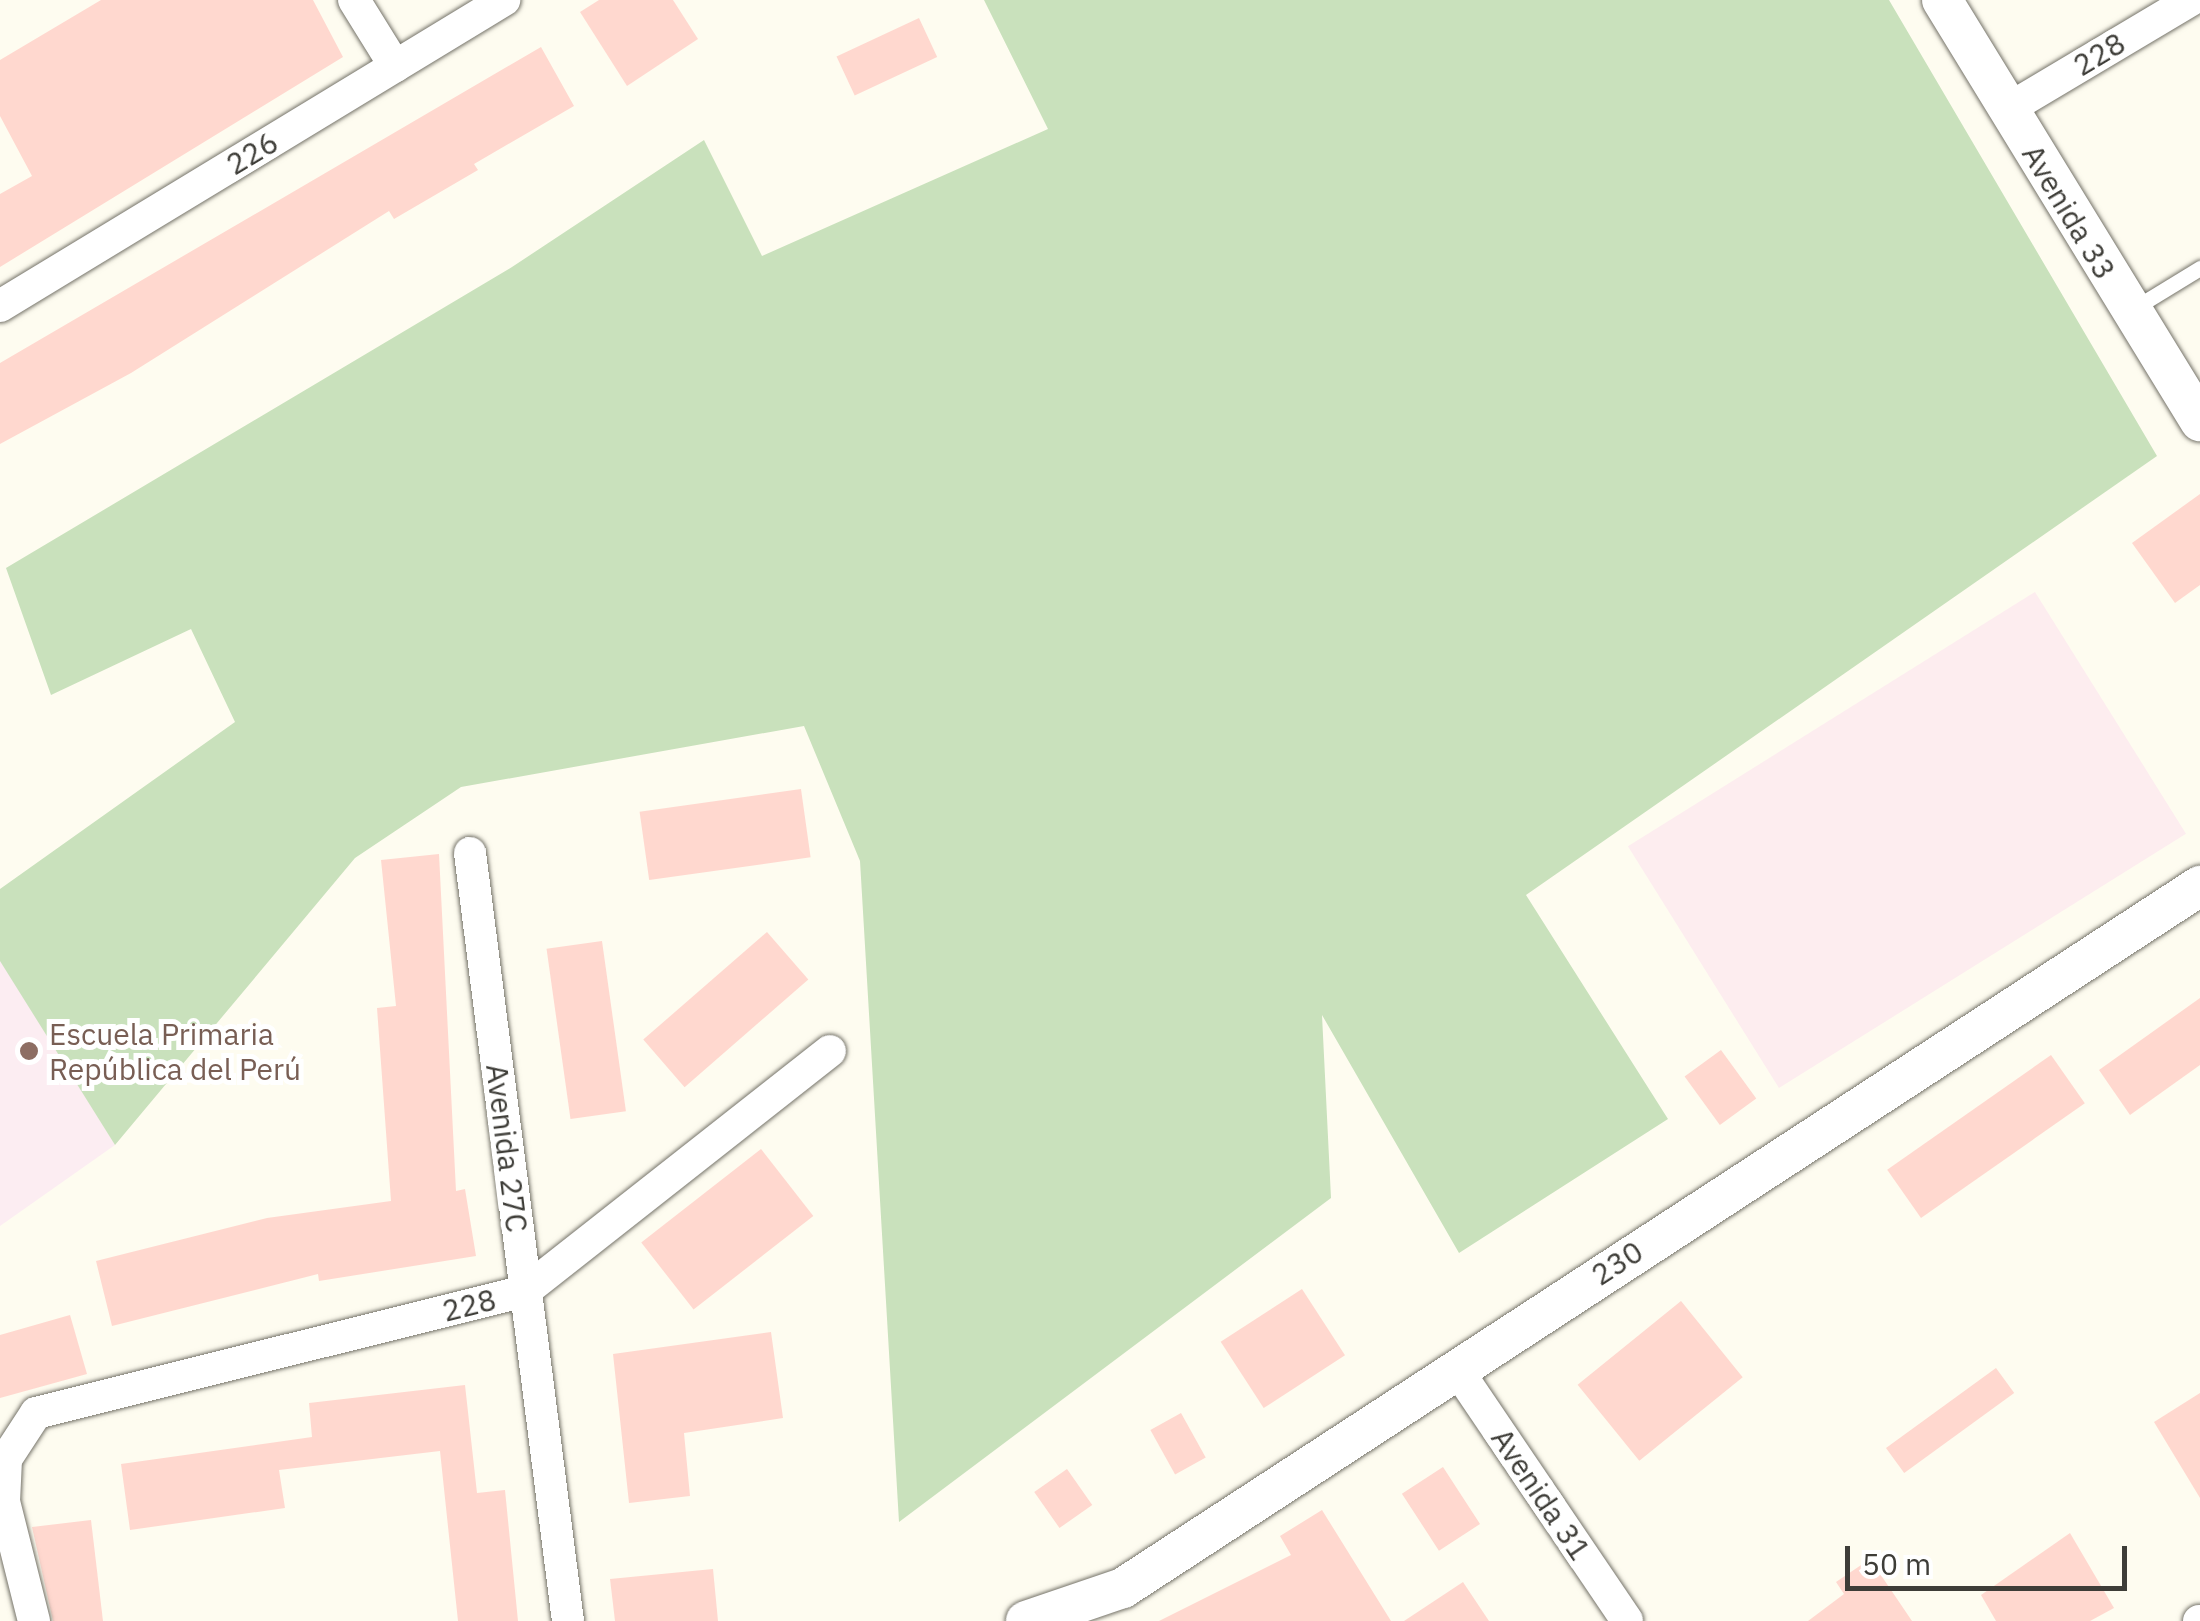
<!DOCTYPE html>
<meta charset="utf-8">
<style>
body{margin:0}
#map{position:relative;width:2200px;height:1621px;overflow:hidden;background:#fefcf0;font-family:"IBM Plex Sans",sans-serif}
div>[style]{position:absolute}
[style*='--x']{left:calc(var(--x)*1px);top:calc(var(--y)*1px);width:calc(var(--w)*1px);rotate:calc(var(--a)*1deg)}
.commercial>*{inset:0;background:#fdedef;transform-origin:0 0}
.education>*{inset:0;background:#fcedf2}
.green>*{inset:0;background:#c9e1bc}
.building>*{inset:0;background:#ffd8cf;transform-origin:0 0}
.roads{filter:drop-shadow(0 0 2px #757369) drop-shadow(0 0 2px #757369)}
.service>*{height:15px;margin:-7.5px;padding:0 7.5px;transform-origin:7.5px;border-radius:7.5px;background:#fff}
.minor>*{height:32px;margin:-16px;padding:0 16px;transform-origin:16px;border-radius:16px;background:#fff}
.tertiary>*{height:40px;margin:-20px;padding:0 20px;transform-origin:20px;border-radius:20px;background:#fff}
.dots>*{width:28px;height:28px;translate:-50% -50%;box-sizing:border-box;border:5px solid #fff;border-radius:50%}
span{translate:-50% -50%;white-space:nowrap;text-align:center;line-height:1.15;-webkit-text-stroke:10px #fff;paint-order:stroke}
.street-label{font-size:30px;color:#3e3d38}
.education-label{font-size:30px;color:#785e54}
.left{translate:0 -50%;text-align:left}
.scale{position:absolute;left:1845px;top:1546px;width:282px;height:45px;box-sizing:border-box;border:5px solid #3e3d38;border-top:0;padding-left:12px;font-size:30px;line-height:35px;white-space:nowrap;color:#3e3d38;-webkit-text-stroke:8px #fff;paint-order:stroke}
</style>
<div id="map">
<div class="commercial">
<i style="left:2035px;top:592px;width:285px;height:480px;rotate:58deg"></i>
</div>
<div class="education">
<i style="clip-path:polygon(0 958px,115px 1145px,0 1226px)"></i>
</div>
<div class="green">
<i style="clip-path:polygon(984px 0,1889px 0,2157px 456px,1526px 895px,1668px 1119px,1459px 1253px,1322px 1015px,1331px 1198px,899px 1522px,860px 861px,804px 726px,461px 787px,355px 858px,115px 1145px,0 961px,0 889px,235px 722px,191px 629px,51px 695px,6px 568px,512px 267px,704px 140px,762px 256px,1048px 129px)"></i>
</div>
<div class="building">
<i style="clip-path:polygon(101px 0,313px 0,343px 57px,0 267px,0 194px,32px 176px,0 116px,0 60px)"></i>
<i style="clip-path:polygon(599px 0,673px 0,698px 39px,627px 86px,580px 12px)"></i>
<i style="left:919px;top:18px;width:43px;height:91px;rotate:65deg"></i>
<i style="clip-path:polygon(541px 47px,574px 106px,474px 164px,478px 170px,394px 219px,389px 211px,131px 373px,0 444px,0 363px)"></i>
<i style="clip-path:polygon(2200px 494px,2200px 585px,2175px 603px,2132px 543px)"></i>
<i style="left:801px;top:789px;width:69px;height:163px;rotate:82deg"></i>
<i style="clip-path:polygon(439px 854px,456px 1191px,465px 1189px,476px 1256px,319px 1281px,318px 1274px,112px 1326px,96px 1261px,267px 1218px,391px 1201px,377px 1008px,396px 1006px,381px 860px)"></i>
<i style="left:767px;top:932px;width:63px;height:164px;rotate:49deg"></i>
<i style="left:602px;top:941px;width:172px;height:56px;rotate:82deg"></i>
<i style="clip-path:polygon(2200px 998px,2200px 1065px,2130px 1115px,2099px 1070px)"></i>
<i style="left:1721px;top:1050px;width:60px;height:45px;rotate:54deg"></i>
<i style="left:2051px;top:1055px;width:59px;height:200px;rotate:55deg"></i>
<i style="left:761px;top:1149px;width:85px;height:152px;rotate:52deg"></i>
<i style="left:1302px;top:1289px;width:79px;height:97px;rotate:57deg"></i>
<i style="left:1681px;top:1301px;width:98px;height:133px;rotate:51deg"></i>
<i style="clip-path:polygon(70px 1315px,87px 1374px,0 1398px,0 1335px)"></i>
<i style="clip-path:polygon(771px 1332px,783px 1418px,684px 1433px,690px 1496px,629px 1503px,613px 1354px)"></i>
<i style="left:1996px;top:1368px;width:31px;height:136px;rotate:54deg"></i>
<i style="clip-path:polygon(465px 1385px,477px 1493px,505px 1490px,518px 1621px,458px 1621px,440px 1451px,279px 1470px,285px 1508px,130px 1530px,121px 1464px,312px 1437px,309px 1403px)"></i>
<i style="clip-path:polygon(2200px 1393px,2200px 1498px,2154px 1422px)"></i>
<i style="left:1181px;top:1413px;width:51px;height:35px;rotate:61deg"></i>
<i style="left:1443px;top:1467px;width:68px;height:49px;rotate:57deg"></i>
<i style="left:1067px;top:1469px;width:44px;height:40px;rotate:55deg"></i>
<i style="clip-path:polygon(1322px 1510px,1391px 1621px,1159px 1621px,1291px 1555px,1280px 1536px)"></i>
<i style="clip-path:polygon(91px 1520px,103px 1621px,53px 1621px,32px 1527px)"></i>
<i style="clip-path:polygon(2070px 1533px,2114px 1608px,2090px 1621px,1996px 1621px,1981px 1595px)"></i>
<i style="clip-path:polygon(1870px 1559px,1912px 1621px,1808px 1621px,1844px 1594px,1836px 1582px)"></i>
<i style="clip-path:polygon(713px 1569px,718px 1621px,615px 1621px,610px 1579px)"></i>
<i style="clip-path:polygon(1463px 1582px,1489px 1621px,1404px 1621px)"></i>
</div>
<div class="roads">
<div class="service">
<i style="--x:2133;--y:309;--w:79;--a:-31.5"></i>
</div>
<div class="minor">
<i style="--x:354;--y:0;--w:78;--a:58.2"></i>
<i style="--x:2008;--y:109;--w:213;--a:-30.8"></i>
<i style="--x:0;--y:306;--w:590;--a:-31.26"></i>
<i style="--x:470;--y:853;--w:774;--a:82.73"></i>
<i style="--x:1456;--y:1368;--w:305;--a:55.9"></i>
<i style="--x:34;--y:1621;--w:123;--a:-104.1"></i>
<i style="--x:4;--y:1502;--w:43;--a:-87.3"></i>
<i style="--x:6;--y:1459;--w:55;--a:-56.9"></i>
<i style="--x:36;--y:1413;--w:504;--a:-14.01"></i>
<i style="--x:525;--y:1291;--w:388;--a:-38.2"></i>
<i style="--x:2199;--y:1621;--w:1;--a:0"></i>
</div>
<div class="tertiary">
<i style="--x:1942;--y:0;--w:494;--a:58.5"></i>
<i style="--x:1026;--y:1621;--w:102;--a:-18.8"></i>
<i style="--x:1123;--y:1588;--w:1286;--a:-33.1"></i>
</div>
</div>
<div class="dots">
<i style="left:29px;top:1051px;background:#8d6e63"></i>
</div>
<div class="street-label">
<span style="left:2099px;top:54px;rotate:-31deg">228</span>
<span style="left:252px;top:153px;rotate:-31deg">226</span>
<span style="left:2069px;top:212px;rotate:59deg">Avenida 33</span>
<span style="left:507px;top:1148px;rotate:83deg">Avenida 27C</span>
<span style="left:1617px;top:1263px;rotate:-33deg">230</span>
<span style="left:469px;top:1305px;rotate:-14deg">228</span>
<span style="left:1541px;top:1494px;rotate:56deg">Avenida 31</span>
</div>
<div class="education-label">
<span class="left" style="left:49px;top:1051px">Escuela Primaria<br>República del Perú</span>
</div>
<div class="scale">50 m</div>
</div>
